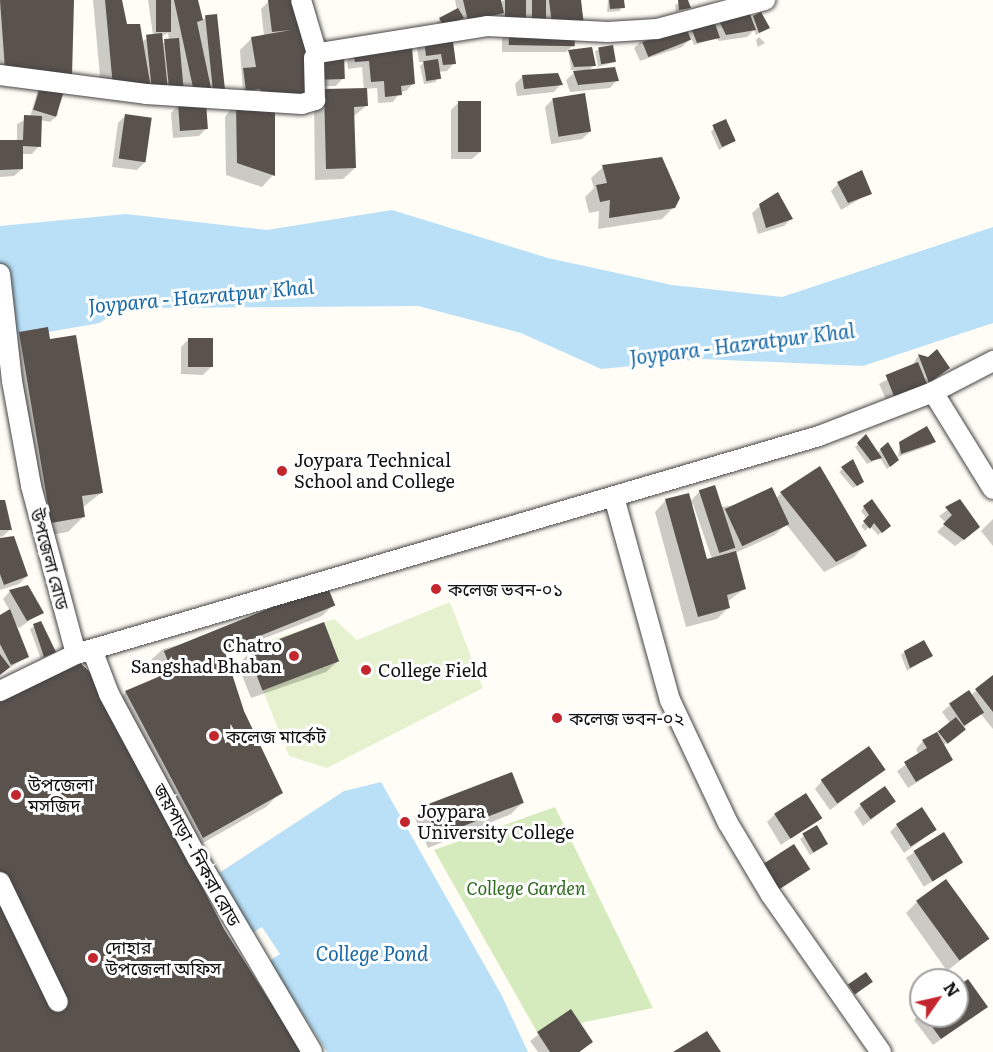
<!DOCTYPE html>
<meta charset="utf-8">
<style>
body{margin:0}
#map{position:relative;width:993px;height:1052px;overflow:hidden;background:#fffdf5;font-family:Literata,"Noto Sans Bengali",serif}
div>[style]{position:absolute}
[style*='--x']{left:calc(var(--x)*1px);top:calc(var(--y)*1px);width:calc(var(--w)*1px);rotate:calc(var(--a)*1deg)}
.green>*{inset:0;background:#d5ebbd}
.pitch>*{inset:0;background:#e6f2cf}
.water>*{inset:0;background:#b9e0f7}
.shadow>*{inset:0;background:#0003;transform-origin:0 0}
.river>*{height:38px;margin:-19px;padding:0 19px;transform-origin:19px;border-radius:19px;background:#b9e0f7}
.building>*{inset:0;background:#5a524d;transform-origin:0 0}
.roads{filter:drop-shadow(0 0 2px #444) drop-shadow(0 0 2px #444)}
.minor>*{height:20px;margin:-10px;padding:0 10px;transform-origin:10px;border-radius:10px;background:#fff}
.dots>*{width:16px;height:16px;translate:-50% -50%;box-sizing:border-box;border:3px solid #fff;border-radius:50%}
span{translate:-50% -50%;white-space:nowrap;text-align:center;line-height:1.15;-webkit-text-stroke:6px #fff;paint-order:stroke}
.poi-label{font-size:18px;color:#111}
.left{translate:0 -50%;text-align:left}
.right{translate:-100% -50%;text-align:right}
.street-label{font-size:18px;color:#111}
.park-label{font-size:18px;color:#2f6b1f;font-style:italic}
.water-label{font-size:20px;color:#1768a6;font-style:italic}
.north{position:absolute;left:909px;top:968px;width:60px;height:60px;box-sizing:border-box;background:#fff;border:2px solid #a0a0a0;border-radius:50%;rotate:56deg;font-size:16px;font-weight:700;line-height:24px;text-align:center;color:#111}
.north::after{content:'';display:block;margin:auto;width:21px;height:27px;background:#c4262e;clip-path:polygon(50% 0,100% 100%,50% 72%,0 100%)}
</style>
<div id="map">
<div class="green">
<i style="clip-path:polygon(555px 807px,653px 1008px,537px 1032px,434px 850px)"></i>
</div>
<div class="pitch">
<i style="clip-path:polygon(450px 602px,483px 688px,327px 768px,289px 756px,246px 648px,334px 619px,357px 640px)"></i>
</div>
<div class="water">
<i style="clip-path:polygon(392px 210px,548px 258px,672px 285px,782px 297px,993px 227px,993px 323px,863px 366px,703px 359px,601px 369px,521px 333px,418px 306px,54px 309px,0 321px,0 226px,126px 214px,267px 230px)"></i>
<i style="clip-path:polygon(381px 782px,502px 996px,528px 1052px,327px 1052px,269px 961px,280px 954px,262px 927px,252px 933px,219px 873px,344px 791px)"></i>
</div>
<div class="shadow">
<i style="clip-path:polygon(0 0,73px 0,56px 90px,58px 115px,50px 122px,40px 120px,39px 146px,32px 154px,22px 154px,22px 169px,14px 176px,0 177px,0 142px,17px 141px,17px 124px,30px 117px,38px 89px,0 84px)"></i>
<i style="clip-path:polygon(evenodd,93px 0,121px 0,126px 26px,141px 42px,153px 35px,148px 0,197px 0,201px 21px,206px 17px,225px 95px,102px 98px,93px 0,168px 33px,169px 40px,161px 44px,160px 37px,168px 33px)"></i>
<i style="clip-path:polygon(297px 0,311px 91px,273px 107px,273px 175px,262px 187px,226px 175px,225px 117px,243px 93px,240px 50px,252px 38px,264px 36px,261px 9px,269px 1px)"></i>
<i style="clip-path:polygon(455px 0,499px 0,500px 3px,504px 0,579px 0,573px 45px,566px 52px,591px 49px,594px 65px,588px 71px,617px 80px,610px 88px,570px 92px,566px 80px,574px 73px,587px 71px,571px 70px,569px 52px,502px 52px,502px 38px,511px 30px,460px 27px,459px 20px,441px 30px,437px 22px,457px 10px)"></i>
<i style="clip-path:polygon(622px 0,620px 11px,607px 12px,608px 0)"></i>
<i style="clip-path:polygon(686px 0,689px 8px,676px 12px,675px 5px)"></i>
<i style="clip-path:polygon(754px 17px,768px 28px,756px 35px,754px 30px,747px 37px,719px 41px,717px 38px,694px 45px,691px 38px,682px 47px,640px 61px,634px 48px,641px 41px,684px 27px)"></i>
<i style="clip-path:polygon(759px 37px,765px 43px,758px 47px,756px 40px)"></i>
<i style="clip-path:polygon(424px 39px,454px 63px,447px 71px,438px 72px,436px 82px,424px 84px,420px 66px,425px 62px,419px 62px,417px 47px)"></i>
<i style="clip-path:polygon(611px 46px,615px 62px,598px 67px,595px 51px)"></i>
<i style="clip-path:polygon(410px 48px,413px 84px,406px 91px,400px 92px,393px 102px,378px 103px,377px 88px,365px 89px,367px 105px,353px 117px,355px 168px,343px 179px,315px 180px,314px 102px,364px 90px,362px 67px,348px 69px,347px 61px,354px 54px)"></i>
<i style="clip-path:polygon(312px 64px,343px 78px,336px 86px,313px 86px)"></i>
<i style="clip-path:polygon(523px 76px,561px 84px,554px 92px,517px 96px,515px 84px)"></i>
<i style="clip-path:polygon(553px 99px,590px 132px,582px 139px,551px 144px,545px 107px)"></i>
<i style="clip-path:polygon(459px 102px,480px 152px,472px 159px,451px 159px,451px 110px)"></i>
<i style="clip-path:polygon(178px 106px,206px 129px,199px 136px,173px 138px,171px 113px)"></i>
<i style="clip-path:polygon(125px 116px,145px 162px,137px 170px,112px 167px,118px 123px)"></i>
<i style="clip-path:polygon(714px 128px,734px 141px,719px 150px,711px 132px)"></i>
<i style="clip-path:polygon(603px 167px,674px 207px,662px 219px,598px 229px,599px 211px,589px 213px,585px 197px,594px 188px,591px 178px)"></i>
<i style="clip-path:polygon(838px 184px,870px 193px,841px 210px,831px 191px)"></i>
<i style="clip-path:polygon(760px 206px,791px 219px,784px 226px,758px 234px,752px 213px)"></i>
<i style="clip-path:polygon(20px 333px,49px 340px,101px 493px,82px 508px,83px 517px,68px 532px,36px 537px,4px 348px)"></i>
<i style="clip-path:polygon(189px 339px,211px 367px,203px 375px,181px 374px,181px 347px)"></i>
<i style="clip-path:polygon(918px 356px,948px 368px,889px 406px,879px 384px,912px 366px)"></i>
<i style="clip-path:polygon(866px 436px,877px 453px,887px 444px,897px 459px,887px 469px,880px 458px,867px 464px,855px 447px)"></i>
<i style="clip-path:polygon(934px 442px,931px 445px,898px 457px,900px 443px)"></i>
<i style="clip-path:polygon(852px 462px,859px 485px,853px 488px,839px 472px)"></i>
<i style="clip-path:polygon(evenodd,714px 487px,721px 507px,776px 499px,781px 493px,865px 546px,854px 557px,824px 572px,786px 524px,775px 535px,735px 553px,744px 589px,727px 602px,729px 607px,717px 619px,686px 627px,655px 512px,666px 500px,690px 502px,699px 492px,714px 487px,691px 504px,693px 504px,712px 559px,706px 561px,691px 504px)"></i>
<i style="clip-path:polygon(960px 501px,971px 534px,955px 546px,937px 532px,946px 523px,939px 516px)"></i>
<i style="clip-path:polygon(0 502px,11px 529px,3px 536px,0 537px)"></i>
<i style="clip-path:polygon(864px 507px,885px 530px,878px 535px,870px 526px,865px 531px,861px 526px,867px 519px,861px 511px)"></i>
<i style="clip-path:polygon(993px 519px,993px 546px,981px 531px)"></i>
<i style="clip-path:polygon(0 540px,27px 576px,19px 584px,0 590px)"></i>
<i style="clip-path:polygon(10px 591px,42px 612px,19px 628px,14px 622px,27px 657px,0 674px,0 616px,10px 611px,3px 599px)"></i>
<i style="clip-path:polygon(333px 605px,322px 616px,224px 654px,243px 711px,281px 792px,266px 807px,187px 852px,111px 707px,126px 692px,159px 678px,151px 660px,163px 649px)"></i>
<i style="clip-path:polygon(41px 622px,55px 652px,41px 659px,30px 629px)"></i>
<i style="clip-path:polygon(904px 652px,931px 656px,907px 671px,901px 655px)"></i>
<i style="clip-path:polygon(249px 653px,338px 661px,326px 672px,251px 698px,238px 665px)"></i>
<i style="clip-path:polygon(993px 677px,993px 729px,980px 713px,943px 746px,952px 760px,908px 788px,897px 771px,919px 755px,916px 749px,923px 741px,950px 723px,942px 712px,950px 705px,971px 695px)"></i>
<i style="clip-path:polygon(884px 769px,830px 810px,815px 789px,822px 781px)"></i>
<i style="clip-path:polygon(523px 802px,511px 814px,428px 848px,414px 816px,425px 804px)"></i>
<i style="clip-path:polygon(894px 802px,863px 826px,854px 812px,861px 805px)"></i>
<i style="clip-path:polygon(774px 815px,820px 818px,781px 845px,767px 822px)"></i>
<i style="clip-path:polygon(897px 825px,935px 830px,904px 853px,890px 832px)"></i>
<i style="clip-path:polygon(816px 827px,823px 847px,810px 855px,800px 839px)"></i>
<i style="left:944px;top:834px;width:34px;height:45px;rotate:58deg"></i>
<i style="clip-path:polygon(808px 869px,766px 898px,752px 876px)"></i>
<i style="clip-path:polygon(917px 902px,987px 939px,947px 971px,906px 913px)"></i>
<i style="clip-path:polygon(957px 988px,986px 1007px,933px 1045px,914px 1020px,921px 1013px,921px 1016px,957px 1016px)"></i>
<i style="clip-path:polygon(570px 1011px,591px 1042px,580px 1052px,538px 1052px,530px 1041px)"></i>
</div>
<div class="river">
<i style="--x:0;--y:321;--w:94;--a:-9.8"></i>
</div>
<div class="building">
<i style="clip-path:polygon(0 0,74px 0,72px 76px,5px 69px)"></i>
<i style="clip-path:polygon(105px 0,122px 0,127px 24px,140px 24px,151px 88px,113px 87px)"></i>
<i style="left:156px;top:0;width:15px;height:32px"></i>
<i style="clip-path:polygon(174px 0,198px 0,203px 20px,197px 22px,211px 88px,194px 92px)"></i>
<i style="clip-path:polygon(268px 0,299px 0,312px 92px,262px 100px,260px 89px,246px 91px,243px 68px,256px 67px,251px 37px,291px 30px,272px 32px)"></i>
<i style="clip-path:polygon(463px 0,501px 0,504px 13px,468px 21px)"></i>
<i style="left:505px;top:0;width:21px;height:23px"></i>
<i style="left:532px;top:0;width:14px;height:26px"></i>
<i style="clip-path:polygon(549px 0,581px 0,584px 25px,552px 24px)"></i>
<i style="clip-path:polygon(609px 0,624px 0,625px 8px,610px 9px)"></i>
<i style="clip-path:polygon(678px 0,688px 0,691px 8px,679px 10px)"></i>
<i style="clip-path:polygon(458px 8px,464px 18px,444px 27px,439px 18px)"></i>
<i style="clip-path:polygon(748px 9px,756px 30px,726px 35px,718px 19px)"></i>
<i style="clip-path:polygon(761px 12px,770px 28px,759px 33px,753px 16px)"></i>
<i style="left:217px;top:14px;width:82px;height:12px;rotate:84deg"></i>
<i style="clip-path:polygon(713px 18px,720px 38px,697px 43px,690px 25px)"></i>
<i style="left:685px;top:25px;width:16px;height:46px;rotate:68deg"></i>
<i style="left:509px;top:29px;width:66px;height:16px;rotate:1deg"></i>
<i style="left:162px;top:33px;width:56px;height:16px;rotate:84deg"></i>
<i style="clip-path:polygon(452px 34px,456px 64px,443px 65px,441px 54px,426px 56px,424px 38px)"></i>
<i style="clip-path:polygon(179px 38px,184px 93px,169px 88px,164px 39px)"></i>
<i style="left:613px;top:45px;width:17px;height:15px;rotate:80deg"></i>
<i style="clip-path:polygon(412px 47px,415px 84px,401px 86px,402px 95px,385px 97px,384px 81px,371px 82px,369px 61px,355px 62px,353px 52px)"></i>
<i style="clip-path:polygon(592px 47px,596px 66px,574px 67px,568px 50px)"></i>
<i style="left:344px;top:54px;width:25px;height:25px;rotate:88deg"></i>
<i style="left:438px;top:59px;width:20px;height:15px;rotate:81deg"></i>
<i style="clip-path:polygon(615px 67px,619px 81px,578px 85px,573px 71px)"></i>
<i style="clip-path:polygon(558px 73px,563px 85px,524px 89px,522px 75px)"></i>
<i style="left:41px;top:84px;width:24px;height:27px;rotate:17deg"></i>
<i style="clip-path:polygon(367px 88px,368px 106px,354px 107px,356px 168px,326px 169px,324px 89px)"></i>
<i style="left:585px;top:93px;width:39px;height:33px;rotate:81deg"></i>
<i style="left:458px;top:101px;width:23px;height:51px"></i>
<i style="left:206px;top:102px;width:27px;height:28px;rotate:86deg"></i>
<i style="clip-path:polygon(236px 104px,275px 104px,275px 176px,237px 163px)"></i>
<i style="left:125px;top:114px;width:27px;height:45px;rotate:8deg"></i>
<i style="clip-path:polygon(24px 115px,42px 116px,41px 147px,23px 146px,23px 169px,0 170px,0 140px,23px 140px)"></i>
<i style="left:726px;top:119px;width:24px;height:15px;rotate:66deg"></i>
<i style="clip-path:polygon(662px 157px,680px 198px,675px 208px,609px 218px,610px 200px,600px 202px,596px 185px,607px 183px,602px 165px)"></i>
<i style="clip-path:polygon(862px 170px,872px 194px,848px 203px,837px 182px)"></i>
<i style="clip-path:polygon(778px 192px,793px 219px,766px 228px,759px 204px)"></i>
<i style="clip-path:polygon(48px 327px,50px 339px,76px 335px,103px 493px,82px 496px,85px 517px,51px 523px,19px 332px)"></i>
<i style="left:188px;top:338px;width:25px;height:29px"></i>
<i style="clip-path:polygon(937px 349px,950px 368px,929px 383px,918px 354px,928px 357px)"></i>
<i style="left:918px;top:362px;width:27px;height:35px;rotate:68deg"></i>
<i style="clip-path:polygon(927px 426px,936px 442px,901px 454px,899px 442px)"></i>
<i style="clip-path:polygon(866px 434px,882px 458px,871px 461px,857px 443px)"></i>
<i style="clip-path:polygon(888px 442px,899px 460px,890px 467px,880px 449px)"></i>
<i style="clip-path:polygon(853px 459px,864px 482px,857px 486px,841px 467px)"></i>
<i style="clip-path:polygon(820px 466px,867px 546px,836px 562px,780px 492px)"></i>
<i style="left:715px;top:485px;width:66px;height:17px;rotate:72deg"></i>
<i style="left:772px;top:487px;width:41px;height:52px;rotate:65deg"></i>
<i style="clip-path:polygon(689px 493px,707px 559px,736px 551px,746px 589px,727px 595px,730px 608px,698px 617px,665px 499px)"></i>
<i style="clip-path:polygon(872px 499px,891px 526px,882px 533px,874px 523px,870px 529px,863px 521px,869px 515px,863px 506px)"></i>
<i style="clip-path:polygon(960px 499px,980px 527px,964px 540px,943px 524px,952px 515px,945px 507px)"></i>
<i style="clip-path:polygon(0 500px,5px 500px,12px 530px,0 530px)"></i>
<i style="clip-path:polygon(14px 536px,28px 576px,4px 585px,0 574px,0 538px)"></i>
<i style="clip-path:polygon(28px 585px,44px 613px,27px 621px,9px 590px)"></i>
<i style="left:327px;top:585px;width:22px;height:176px;rotate:68deg"></i>
<i style="clip-path:polygon(10px 609px,29px 657px,11px 665px,0 644px,0 615px)"></i>
<i style="clip-path:polygon(41px 621px,56px 652px,44px 657px,33px 624px)"></i>
<i style="left:324px;top:622px;width:42px;height:82px;rotate:69deg"></i>
<i style="clip-path:polygon(924px 640px,933px 656px,910px 668px,904px 651px)"></i>
<i style="clip-path:polygon(224px 649px,244px 711px,283px 793px,203px 838px,125px 691px)"></i>
<i style="clip-path:polygon(0 654px,10px 667px,0 675px)"></i>
<i style="clip-path:polygon(78px 661px,92px 674px,224px 929px,302px 1052px,0 1052px,0 697px)"></i>
<i style="clip-path:polygon(993px 675px,993px 712px,975px 689px)"></i>
<i style="left:969px;top:690px;width:27px;height:24px;rotate:56deg"></i>
<i style="left:956px;top:717px;width:16px;height:23px;rotate:52deg"></i>
<i style="clip-path:polygon(937px 732px,953px 760px,916px 782px,904px 762px,927px 748px,922px 740px)"></i>
<i style="left:869px;top:746px;width:29px;height:59px;rotate:55deg"></i>
<i style="left:512px;top:772px;width:33px;height:93px;rotate:69deg"></i>
<i style="left:885px;top:786px;width:19px;height:31px;rotate:55deg"></i>
<i style="left:806px;top:793px;width:30px;height:38px;rotate:57deg"></i>
<i style="left:922px;top:807px;width:27px;height:31px;rotate:57deg"></i>
<i style="left:817px;top:825px;width:22px;height:17px;rotate:60deg"></i>
<i style="left:944px;top:832px;width:36px;height:36px;rotate:58deg"></i>
<i style="left:794px;top:844px;width:30px;height:43px;rotate:57deg"></i>
<i style="left:946px;top:879px;width:74px;height:37px;rotate:54deg"></i>
<i style="left:866px;top:972px;width:12px;height:22px;rotate:55deg"></i>
<i style="clip-path:polygon(968px 979px,988px 1007px,941px 1039px,924px 1016px,957px 1016px,957px 987px)"></i>
<i style="clip-path:polygon(571px 1009px,593px 1042px,579px 1052px,550px 1052px,537px 1032px)"></i>
<i style="clip-path:polygon(707px 1031px,721px 1052px,673px 1052px)"></i>
</div>
<div class="roads">
<div class="minor">
<i style="--x:301;--y:0;--w:56;--a:73.5"></i>
<i style="--x:0;--y:75;--w:147;--a:7.4"></i>
<i style="--x:146;--y:94;--w:156;--a:3.7"></i>
<i style="--x:302;--y:104;--w:14;--a:-17"></i>
<i style="--x:315;--y:100;--w:42;--a:-91.4"></i>
<i style="--x:314;--y:58;--w:7;--a:-45"></i>
<i style="--x:319;--y:53;--w:170;--a:-9.1"></i>
<i style="--x:487;--y:26;--w:121;--a:2.8"></i>
<i style="--x:608;--y:32;--w:49;--a:-3.5"></i>
<i style="--x:657;--y:29;--w:112;--a:-15"></i>
<i style="--x:0;--y:274;--w:108;--a:83.6"></i>
<i style="--x:12;--y:381;--w:107;--a:79.7"></i>
<i style="--x:31;--y:486;--w:174;--a:75"></i>
<i style="--x:76;--y:654;--w:85;--a:154"></i>
<i style="--x:933;--y:392;--w:114;--a:58.3"></i>
<i style="--x:614;--y:497;--w:211;--a:74.6"></i>
<i style="--x:670;--y:700;--w:136;--a:64.8"></i>
<i style="--x:728;--y:823;--w:84;--a:59.2"></i>
<i style="--x:771;--y:895;--w:192;--a:55"></i>
<i style="--x:93;--y:652;--w:45;--a:69.1"></i>
<i style="--x:109;--y:694;--w:187;--a:61.7"></i>
<i style="--x:198;--y:859;--w:224;--a:59.4"></i>
<i style="--x:76;--y:654;--w:774;--a:-16.35"></i>
<i style="--x:819;--y:436;--w:122;--a:-21.1"></i>
<i style="--x:933;--y:392;--w:68;--a:-27.3"></i>
<i style="--x:0;--y:882;--w:133;--a:64.2"></i>
</div>
</div>
<div class="dots">
<i style="left:282px;top:471px;background:#c4262e"></i>
<i style="left:436px;top:589px;background:#c4262e"></i>
<i style="left:294px;top:656px;background:#c4262e"></i>
<i style="left:366px;top:670px;background:#c4262e"></i>
<i style="left:557px;top:718px;background:#c4262e"></i>
<i style="left:214px;top:736px;background:#c4262e"></i>
<i style="left:16px;top:795px;background:#c4262e"></i>
<i style="left:405px;top:822px;background:#c4262e"></i>
<i style="left:93px;top:958px;background:#c4262e"></i>
</div>
<div class="poi-label">
<span class="left" style="left:294px;top:471px">Joypara Technical<br>School and College</span>
<span class="left" style="left:448px;top:589px">কলেজ ভবন-০১</span>
<span class="right" style="left:282px;top:656px">Chatro<br>Sangshad Bhaban</span>
<span class="left" style="left:378px;top:670px">College Field</span>
<span class="left" style="left:569px;top:718px">কলেজ ভবন-০২</span>
<span class="left" style="left:226px;top:736px">কলেজ মার্কেট</span>
<span class="left" style="left:28px;top:795px">উপজেলা<br>মসজিদ</span>
<span class="left" style="left:417px;top:822px">Joypara<br>University College</span>
<span class="left" style="left:105px;top:958px">দোহার<br>উপজেলা অফিস</span>
</div>
<div class="street-label">
<span style="left:50px;top:559px;rotate:75deg">উপজেলা রোড</span>
<span style="left:197px;top:855px;rotate:61deg">জয়পাড়া - নিকরা রোড</span>
</div>
<div class="park-label">
<span style="left:526px;top:888px">College Garden</span>
</div>
<div class="water-label">
<span style="left:201px;top:295px;rotate:-5deg">Joypara - Hazratpur Khal</span>
<span style="left:742px;top:343px;rotate:-7deg">Joypara - Hazratpur Khal</span>
<span style="left:372px;top:952px">College Pond</span>
</div>
<div class="north">N</div>
</div>
